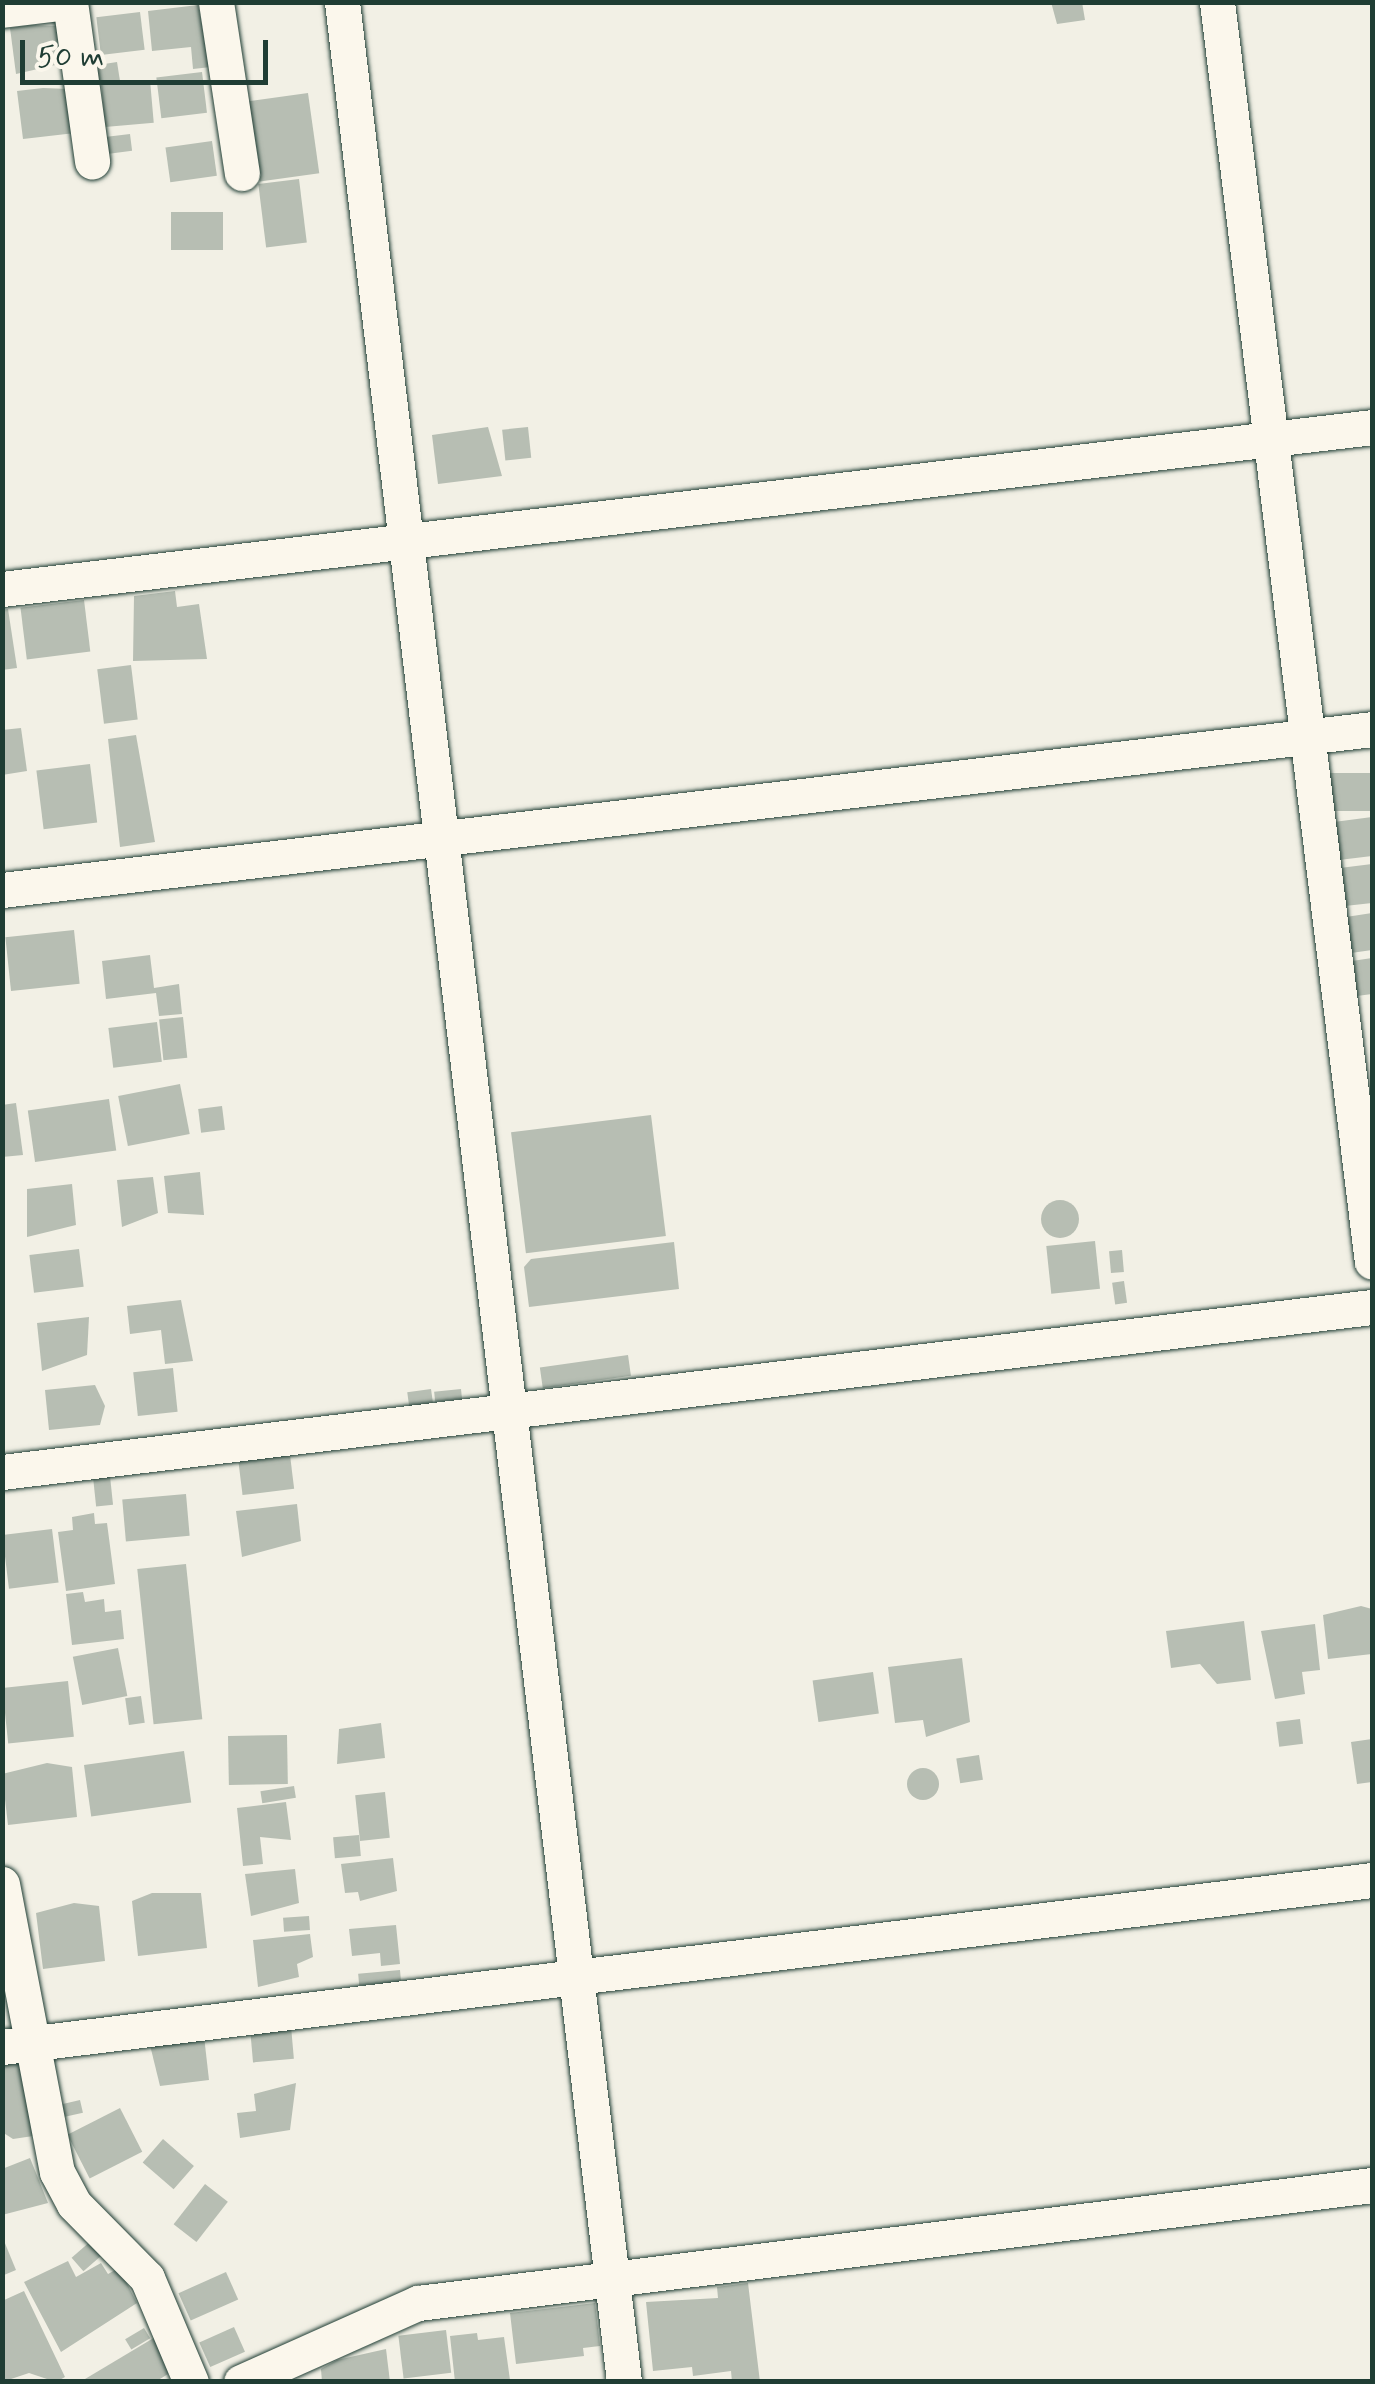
<!DOCTYPE html>
<style>
body{margin:0}
#map{position:relative;width:1375px;height:2384px;overflow:hidden;background:#f2f0e5;font-family:Mynerve,sans-serif}
div>[style]{position:absolute}
[style*='--x']{left:calc(var(--x)*1px);top:calc(var(--y)*1px);width:calc(var(--w)*1px);rotate:calc(var(--a)*1deg)}
.building>*{inset:0;background:#b7beb3;transform-origin:0 0}
.round{border-radius:50%}
.roads{filter:drop-shadow(0 0 2px #1f3d34) drop-shadow(0 0 2px #1f3d34)}
.street>*{height:35px;margin:-17.5px;padding:0 17.5px;transform-origin:17.5px;border-radius:17.5px;background:#fbf7ec}
span{translate:-50% -50%;white-space:nowrap;text-align:center;line-height:1.15;-webkit-text-stroke:8px #fbf7ec;paint-order:stroke}
.frame{position:absolute;inset:0;border:5px solid #1f3d34;pointer-events:none}
.scale{position:absolute;left:20px;top:40px;width:248px;height:45px;box-sizing:border-box;border:5px solid #1f3d34;border-top:0;padding-left:12px;font-size:30px;line-height:35px;white-space:nowrap;color:#1f3d34;-webkit-text-stroke:8px #fbf7ec;paint-order:stroke}
</style>
<div id="map">
<div class="building">
<i style="clip-path:polygon(1051px 2px,1082px 2px,1085px 20px,1057px 24px)"></i>
<i style="clip-path:polygon(198px 5px,211px 67px,193px 69px,191px 47px,152px 51px,148px 11px)"></i>
<i style="left:140px;top:12px;width:38px;height:44px;rotate:83deg"></i>
<i style="clip-path:polygon(31px 25px,59px 26px,64px 63px,16px 74px,10px 28px)"></i>
<i style="left:117px;top:62px;width:19px;height:21px;rotate:81deg"></i>
<i style="left:202px;top:72px;width:41px;height:46px;rotate:83deg"></i>
<i style="left:150px;top:80px;width:43px;height:49px;rotate:85deg"></i>
<i style="clip-path:polygon(43px 88px,69px 89px,75px 133px,23px 139px,17px 91px)"></i>
<i style="left:308px;top:93px;width:81px;height:60px;rotate:82deg"></i>
<i style="left:130px;top:134px;width:17px;height:25px;rotate:83deg"></i>
<i style="left:212px;top:141px;width:35px;height:47px;rotate:82deg"></i>
<i style="left:299px;top:179px;width:64px;height:41px;rotate:83deg"></i>
<i style="left:223px;top:212px;width:38px;height:52px;rotate:90deg"></i>
<i style="clip-path:polygon(488px 427px,502px 476px,438px 484px,432px 435px)"></i>
<i style="left:528px;top:427px;width:31px;height:26px;rotate:84deg"></i>
<i style="clip-path:polygon(175px 591px,177px 607px,199px 604px,207px 659px,133px 661px,134px 596px)"></i>
<i style="left:84px;top:600px;width:52px;height:64px;rotate:83deg"></i>
<i style="clip-path:polygon(8px 609px,17px 668px,2px 670px,2px 610px)"></i>
<i style="left:131px;top:665px;width:55px;height:34px;rotate:83deg"></i>
<i style="clip-path:polygon(21px 728px,27px 771px,2px 775px,2px 730px)"></i>
<i style="clip-path:polygon(136px 735px,155px 842px,120px 847px,108px 739px)"></i>
<i style="left:90px;top:764px;width:59px;height:54px;rotate:83deg"></i>
<i style="left:1372px;top:773px;width:38px;height:42px;rotate:90deg"></i>
<i style="clip-path:polygon(1372px 817px,1372px 856px,1339px 860px,1334px 822px)"></i>
<i style="clip-path:polygon(1372px 864px,1372px 903px,1345px 906px,1340px 868px)"></i>
<i style="clip-path:polygon(1372px 913px,1372px 950px,1351px 953px,1346px 917px)"></i>
<i style="left:74px;top:930px;width:54px;height:69px;rotate:84deg"></i>
<i style="clip-path:polygon(150px 955px,154px 988px,179px 984px,182px 1014px,159px 1016px,156px 993px,106px 999px,102px 961px)"></i>
<i style="clip-path:polygon(1372px 958px,1372px 994px,1357px 996px,1352px 961px)"></i>
<i style="left:183px;top:1017px;width:41px;height:24px;rotate:84deg"></i>
<i style="left:157px;top:1022px;width:40px;height:49px;rotate:83deg"></i>
<i style="left:180px;top:1084px;width:51px;height:63px;rotate:79deg"></i>
<i style="left:109px;top:1099px;width:52px;height:82px;rotate:82deg"></i>
<i style="clip-path:polygon(16px 1103px,23px 1155px,2px 1157px,2px 1105px)"></i>
<i style="left:222px;top:1106px;width:24px;height:24px;rotate:83deg"></i>
<i style="left:651px;top:1115px;width:122px;height:141px;rotate:83deg"></i>
<i style="clip-path:polygon(200px 1172px,204px 1215px,168px 1213px,164px 1176px)"></i>
<i style="clip-path:polygon(153px 1177px,158px 1213px,122px 1227px,117px 1180px)"></i>
<i style="clip-path:polygon(72px 1184px,76px 1225px,27px 1237px,27px 1189px)"></i>
<i class="round" style="left:1041px;top:1200px;width:38px;height:38px"></i>
<i style="left:1095px;top:1241px;width:48px;height:49px;rotate:84deg"></i>
<i style="clip-path:polygon(674px 1242px,679px 1289px,529px 1307px,524px 1267px,531px 1259px)"></i>
<i style="left:79px;top:1249px;width:38px;height:50px;rotate:83deg"></i>
<i style="left:1122px;top:1250px;width:22px;height:13px;rotate:85deg"></i>
<i style="left:1124px;top:1281px;width:22px;height:12px;rotate:82deg"></i>
<i style="clip-path:polygon(181px 1300px,193px 1361px,165px 1364px,161px 1330px,130px 1334px,127px 1306px)"></i>
<i style="clip-path:polygon(89px 1317px,87px 1355px,42px 1371px,37px 1323px)"></i>
<i style="left:628px;top:1355px;width:21px;height:89px;rotate:82deg"></i>
<i style="left:173px;top:1368px;width:44px;height:40px;rotate:84deg"></i>
<i style="clip-path:polygon(95px 1385px,105px 1406px,100px 1425px,49px 1430px,45px 1390px)"></i>
<i style="left:431px;top:1389px;width:14px;height:24px;rotate:82deg"></i>
<i style="left:461px;top:1389px;width:10px;height:27px;rotate:84deg"></i>
<i style="left:290px;top:1455px;width:34px;height:52px;rotate:83deg"></i>
<i style="left:110px;top:1476px;width:29px;height:17px;rotate:84deg"></i>
<i style="left:186px;top:1494px;width:42px;height:64px;rotate:85deg"></i>
<i style="clip-path:polygon(297px 1504px,301px 1541px,242px 1557px,236px 1511px)"></i>
<i style="clip-path:polygon(94px 1513px,95px 1524px,107px 1523px,115px 1584px,66px 1591px,58px 1532px,73px 1530px,72px 1517px)"></i>
<i style="left:52px;top:1529px;width:54px;height:50px;rotate:83deg"></i>
<i style="left:186px;top:1564px;width:156px;height:49px;rotate:84deg"></i>
<i style="clip-path:polygon(83px 1592px,85px 1602px,104px 1599px,105px 1612px,121px 1610px,124px 1639px,72px 1645px,66px 1594px)"></i>
<i style="clip-path:polygon(1361px 1606px,1372px 1609px,1372px 1654px,1328px 1659px,1323px 1615px)"></i>
<i style="clip-path:polygon(1244px 1621px,1251px 1680px,1217px 1684px,1200px 1664px,1171px 1668px,1166px 1631px)"></i>
<i style="clip-path:polygon(1315px 1624px,1320px 1670px,1302px 1672px,1305px 1694px,1275px 1699px,1261px 1631px)"></i>
<i style="left:118px;top:1648px;width:49px;height:46px;rotate:79deg"></i>
<i style="clip-path:polygon(962px 1658px,970px 1722px,926px 1737px,923px 1720px,895px 1723px,888px 1667px)"></i>
<i style="left:873px;top:1672px;width:42px;height:61px;rotate:82deg"></i>
<i style="left:68px;top:1681px;width:56px;height:66px;rotate:84deg"></i>
<i style="left:141px;top:1696px;width:27px;height:16px;rotate:82deg"></i>
<i style="left:1300px;top:1719px;width:25px;height:24px;rotate:83deg"></i>
<i style="clip-path:polygon(381px 1723px,385px 1758px,337px 1764px,339px 1729px)"></i>
<i style="left:287px;top:1735px;width:49px;height:59px;rotate:89deg"></i>
<i style="clip-path:polygon(1372px 1739px,1372px 1782px,1357px 1784px,1351px 1742px)"></i>
<i style="left:184px;top:1751px;width:52px;height:101px;rotate:82deg"></i>
<i style="left:979px;top:1755px;width:25px;height:23px;rotate:81deg"></i>
<i style="clip-path:polygon(47px 1763px,72px 1767px,77px 1817px,8px 1825px,2px 1774px)"></i>
<i class="round" style="left:907px;top:1768px;width:32px;height:32px"></i>
<i style="left:294px;top:1786px;width:12px;height:34px;rotate:81deg"></i>
<i style="left:385px;top:1792px;width:46px;height:30px;rotate:84deg"></i>
<i style="clip-path:polygon(286px 1802px,291px 1840px,260px 1837px,263px 1864px,243px 1866px,237px 1808px)"></i>
<i style="left:359px;top:1835px;width:21px;height:26px;rotate:85deg"></i>
<i style="clip-path:polygon(393px 1858px,397px 1891px,360px 1901px,358px 1892px,345px 1893px,341px 1864px)"></i>
<i style="clip-path:polygon(295px 1869px,299px 1903px,251px 1916px,245px 1874px)"></i>
<i style="clip-path:polygon(152px 1893px,201px 1893px,207px 1948px,138px 1956px,132px 1901px)"></i>
<i style="clip-path:polygon(74px 1903px,99px 1906px,105px 1961px,43px 1969px,36px 1913px)"></i>
<i style="left:309px;top:1916px;width:14px;height:26px;rotate:86deg"></i>
<i style="clip-path:polygon(396px 1925px,400px 1964px,381px 1966px,380px 1953px,352px 1956px,349px 1929px)"></i>
<i style="clip-path:polygon(310px 1934px,313px 1957px,297px 1964px,299px 1977px,258px 1987px,253px 1940px)"></i>
<i style="left:400px;top:1970px;width:12px;height:42px;rotate:85deg"></i>
<i style="left:291px;top:2026px;width:33px;height:41px;rotate:85deg"></i>
<i style="clip-path:polygon(204px 2036px,209px 2080px,160px 2086px,149px 2041px)"></i>
<i style="clip-path:polygon(26px 2053px,40px 2135px,13px 2139px,2px 2132px,2px 2060px)"></i>
<i style="clip-path:polygon(296px 2083px,290px 2130px,240px 2138px,237px 2113px,256px 2111px,254px 2094px)"></i>
<i style="left:80px;top:2100px;width:13px;height:23px;rotate:77deg"></i>
<i style="left:120px;top:2108px;width:49px;height:59px;rotate:63deg"></i>
<i style="left:163px;top:2139px;width:41px;height:31px;rotate:41deg"></i>
<i style="clip-path:polygon(30px 2158px,48px 2203px,2px 2215px,2px 2169px)"></i>
<i style="left:205px;top:2184px;width:29px;height:51px;rotate:38deg"></i>
<i style="clip-path:polygon(2px 2236px,16px 2270px,4px 2275px,2px 2272px)"></i>
<i style="left:92px;top:2240px;width:18px;height:27px;rotate:49deg"></i>
<i style="clip-path:polygon(68px 2261px,76px 2277px,101px 2263px,108px 2274px,119px 2268px,137px 2303px,61px 2352px,24px 2282px)"></i>
<i style="left:226px;top:2272px;width:30px;height:52px;rotate:66deg"></i>
<i style="clip-path:polygon(748px 2283px,760px 2382px,732px 2382px,731px 2371px,693px 2376px,692px 2367px,653px 2371px,646px 2302px,718px 2298px,717px 2287px)"></i>
<i style="clip-path:polygon(24px 2291px,65px 2377px,56px 2382px,29px 2373px,2px 2382px,2px 2301px)"></i>
<i style="clip-path:polygon(595px 2303px,600px 2346px,583px 2348px,584px 2356px,516px 2364px,510px 2313px)"></i>
<i style="left:234px;top:2327px;width:27px;height:38px;rotate:66deg"></i>
<i style="left:144px;top:2328px;width:12px;height:22px;rotate:59deg"></i>
<i style="left:446px;top:2330px;width:43px;height:48px;rotate:83deg"></i>
<i style="clip-path:polygon(477px 2333px,478px 2340px,504px 2337px,510px 2380px,455px 2382px,450px 2336px)"></i>
<i style="clip-path:polygon(157px 2336px,173px 2371px,155px 2382px,80px 2382px)"></i>
<i style="clip-path:polygon(386px 2349px,390px 2382px,322px 2382px,321px 2369px,337px 2360px)"></i>
</div>
<div class="roads">
<div class="street">
<i style="--x:70;--y:2;--w:161;--a:82.1"></i>
<i style="--x:216;--y:2;--w:173;--a:81.4"></i>
<i style="--x:342;--y:2;--w:2397;--a:83.24"></i>
<i style="--x:1217;--y:2;--w:1269;--a:82.99"></i>
<i style="--x:2;--y:10;--w:65;--a:-7"></i>
<i style="--x:2;--y:589;--w:1380;--a:-6.74"></i>
<i style="--x:2;--y:890;--w:1379;--a:-6.7"></i>
<i style="--x:2;--y:1472;--w:1380;--a:-6.87"></i>
<i style="--x:2;--y:1884;--w:293;--a:79.2"></i>
<i style="--x:57;--y:2172;--w:36;--a:62"></i>
<i style="--x:74;--y:2204;--w:104;--a:45.4"></i>
<i style="--x:147;--y:2278;--w:113;--a:67.1"></i>
<i style="--x:2;--y:2047;--w:1380;--a:-6.95"></i>
<i style="--x:241;--y:2382;--w:194;--a:-24.1"></i>
<i style="--x:418;--y:2303;--w:961;--a:-7.05"></i>
</div>
</div>
<div class="frame"></div>
<div class="scale">50 m</div>
</div>
